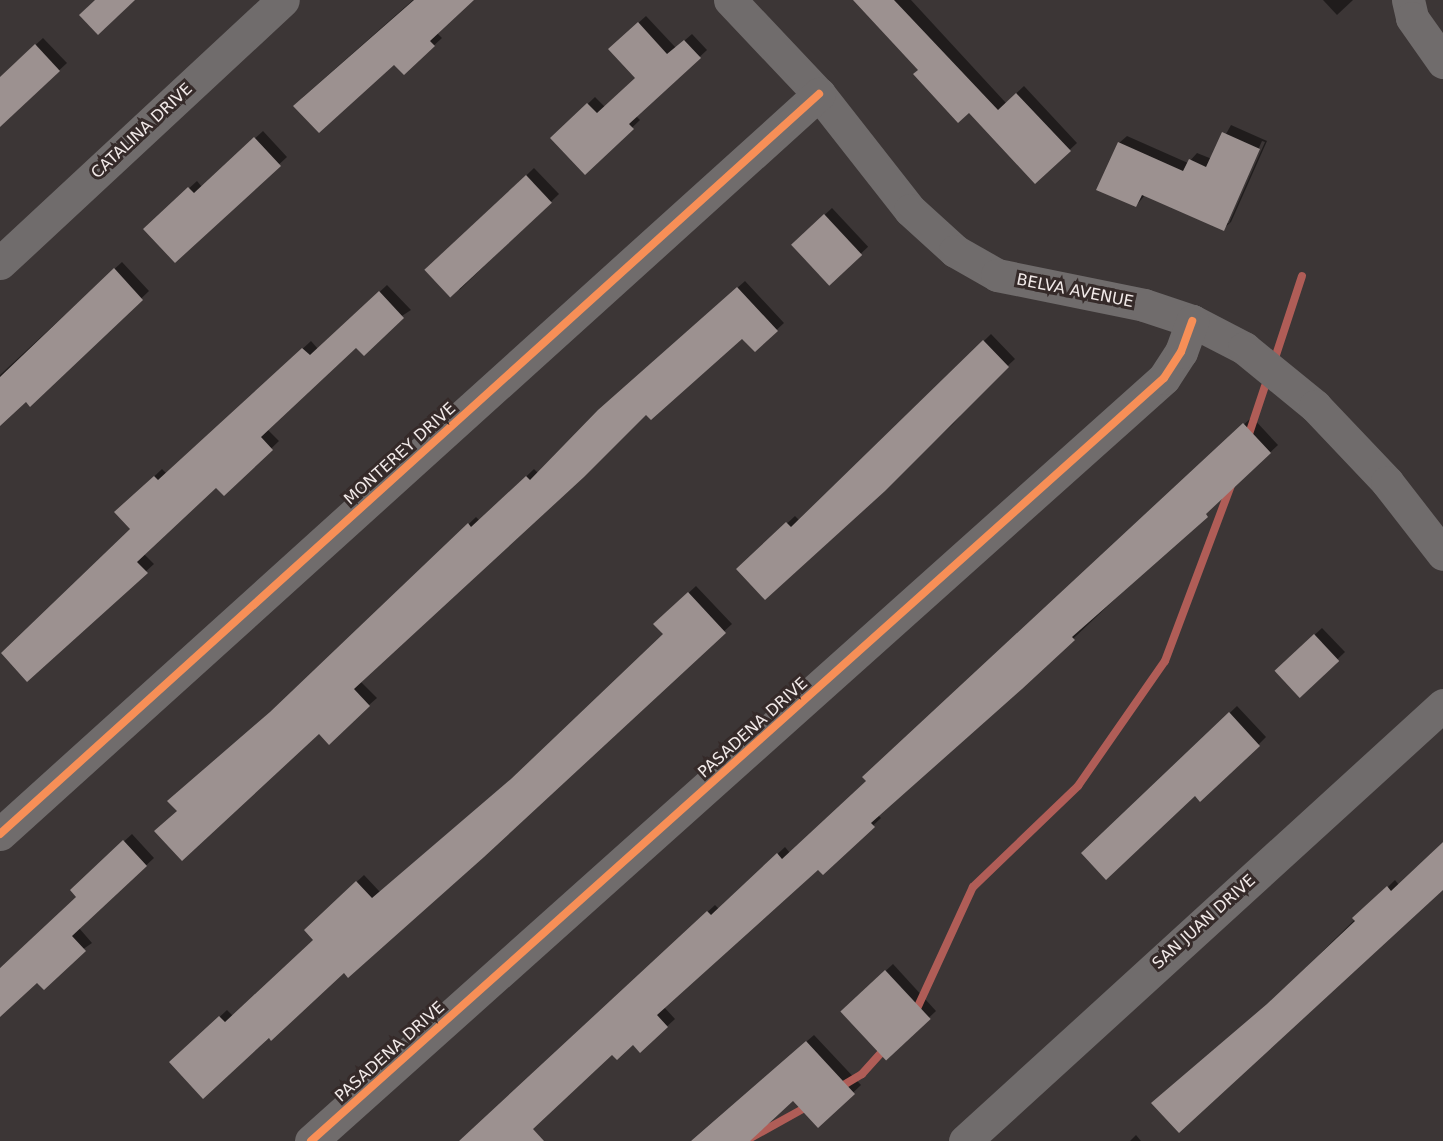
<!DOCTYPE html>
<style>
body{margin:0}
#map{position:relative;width:1443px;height:1141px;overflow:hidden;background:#3c3636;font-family:"DejaVu Sans",sans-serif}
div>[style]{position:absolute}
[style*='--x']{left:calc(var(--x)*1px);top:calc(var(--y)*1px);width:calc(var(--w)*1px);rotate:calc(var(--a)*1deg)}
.shadow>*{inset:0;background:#0007;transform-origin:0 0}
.stream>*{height:8px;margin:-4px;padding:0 4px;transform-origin:4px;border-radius:4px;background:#b05d57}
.building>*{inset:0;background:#9c9190;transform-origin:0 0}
.minor>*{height:33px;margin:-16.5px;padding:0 16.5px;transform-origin:16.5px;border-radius:16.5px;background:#706c6c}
.cycleway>*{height:8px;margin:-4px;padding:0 4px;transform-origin:4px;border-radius:4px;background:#f78f57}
span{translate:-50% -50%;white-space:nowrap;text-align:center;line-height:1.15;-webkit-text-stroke:6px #352a29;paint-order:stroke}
.street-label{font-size:16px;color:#f1e9e8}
</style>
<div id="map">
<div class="shadow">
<i style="clip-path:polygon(413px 0,472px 0,437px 33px,442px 38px,404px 73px,394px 63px,302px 98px)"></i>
<i style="clip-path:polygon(854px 0,911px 0,1006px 103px,1024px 86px,1077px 143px,1035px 182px,969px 111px,920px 69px)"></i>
<i style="clip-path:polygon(1323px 0,1353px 0,1337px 15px)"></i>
<i style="clip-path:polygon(646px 16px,676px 48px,692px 34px,707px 50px,636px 116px,640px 120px,585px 173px,552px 138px,595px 97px,605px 107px,636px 78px,617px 42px)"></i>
<i style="clip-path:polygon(43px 38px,67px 63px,0 125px,0 78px)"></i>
<i style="clip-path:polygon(evenodd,1231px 125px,1267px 141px,1231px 222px,1223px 229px,1145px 195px,1136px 206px,1119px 143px,1127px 136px,1188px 163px,1197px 153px,1212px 159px,1231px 125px,1262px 141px,1265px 142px,1229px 223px,1226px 223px,1262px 141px)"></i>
<i style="clip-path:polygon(263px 131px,287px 157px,175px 261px,152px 222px,197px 181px,202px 187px)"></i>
<i style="left:534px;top:168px;width:36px;height:138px;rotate:46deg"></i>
<i style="left:832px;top:208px;width:53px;height:54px;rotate:47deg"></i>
<i style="clip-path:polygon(122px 262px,149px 291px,30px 405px,26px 400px,0 425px,0 375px)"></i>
<i style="clip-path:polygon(745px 281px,784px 323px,755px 350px,742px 337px,646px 413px,360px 681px,377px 698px,369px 705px,178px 811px,280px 705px,476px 517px,480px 521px,534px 469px,538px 473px,608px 403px)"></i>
<i style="clip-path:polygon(387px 285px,411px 310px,356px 346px,267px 429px,279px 441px,224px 494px,216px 486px,144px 554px,154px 564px,28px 679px,132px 529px,124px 505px,162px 469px,167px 474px,311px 341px,318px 349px)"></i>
<i style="clip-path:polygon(991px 334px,1015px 359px,957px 413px,960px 416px,953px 424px,765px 597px,746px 562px,795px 516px,800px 521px)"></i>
<i style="clip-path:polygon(1252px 417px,1278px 445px,1021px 688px,878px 815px,881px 818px,823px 873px,819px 867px,664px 1007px,675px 1019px,640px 1051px,633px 1043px,612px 1053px,519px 1141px,461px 1141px,715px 905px,719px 909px,785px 847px,790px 853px,868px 781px,872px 770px)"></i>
<i style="clip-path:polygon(696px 586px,732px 624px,348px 975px,344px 971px,203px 1097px,179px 1055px,227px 1010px,233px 1016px,315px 940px,313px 923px,364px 875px,380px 892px,520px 772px,665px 634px,655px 624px)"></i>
<i style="clip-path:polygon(1322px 628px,1345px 652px,1299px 696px,1283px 664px)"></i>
<i style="clip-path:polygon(1237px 706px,1266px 737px,1259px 744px,1200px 799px,1195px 794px,1083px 853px)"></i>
<i style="clip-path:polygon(132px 834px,154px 858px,79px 928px,92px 943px,37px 981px,0 1014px,0 968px,78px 897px,79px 883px)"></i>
<i style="clip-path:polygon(1443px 842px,1443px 888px,1276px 997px,1395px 880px,1399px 885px)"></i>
<i style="clip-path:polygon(893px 964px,936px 1011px,886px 1058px,850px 1004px)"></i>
<i style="clip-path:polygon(814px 1035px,861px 1085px,818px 1126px,793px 1099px,748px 1141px,693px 1141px)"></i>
<i style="clip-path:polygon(1136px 1135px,1141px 1141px,1130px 1141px)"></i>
</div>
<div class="stream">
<i style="--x:1276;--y:355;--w:83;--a:-71.8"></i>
<i style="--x:1247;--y:440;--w:57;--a:-71.6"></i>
<i style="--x:914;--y:1015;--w:141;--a:-65.3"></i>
<i style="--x:973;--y:887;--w:146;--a:-43.9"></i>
<i style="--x:1078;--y:786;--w:152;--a:-55.2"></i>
<i style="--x:1165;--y:661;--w:190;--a:-69.4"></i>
<i style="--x:837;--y:1089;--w:29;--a:-31"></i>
<i style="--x:862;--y:1074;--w:39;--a:-48"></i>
<i style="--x:745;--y:1141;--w:74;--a:-29"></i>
</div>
<div class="building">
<i style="clip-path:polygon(95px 0,135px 0,98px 35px,79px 15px)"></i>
<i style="clip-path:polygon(414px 0,474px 0,430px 41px,435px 46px,404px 75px,394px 65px,319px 133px,293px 106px)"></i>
<i style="clip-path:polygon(853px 0,894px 0,998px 110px,1016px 93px,1071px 151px,1035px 184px,969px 113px,958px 123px,913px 74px,918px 70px)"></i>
<i style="clip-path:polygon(638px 22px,667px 54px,684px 40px,701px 58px,629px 124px,634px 129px,585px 175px,550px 138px,587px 103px,597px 113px,635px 78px,608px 49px)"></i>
<i style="clip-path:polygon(35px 44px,60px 71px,0 127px,0 77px)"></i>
<i style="clip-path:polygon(1222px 132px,1260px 149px,1224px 231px,1142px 195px,1136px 207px,1096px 190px,1118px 142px,1183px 171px,1189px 159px,1206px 167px)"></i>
<i style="clip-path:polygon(254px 137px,281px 166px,175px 263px,143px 229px,188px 187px,194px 193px)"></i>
<i style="left:526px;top:175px;width:38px;height:139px;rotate:47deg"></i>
<i style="left:824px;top:214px;width:56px;height:45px;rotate:47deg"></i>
<i style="clip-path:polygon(114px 268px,143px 300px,30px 407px,26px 402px,0 426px,0 377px)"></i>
<i style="clip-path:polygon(737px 287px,778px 331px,755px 352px,742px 339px,651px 420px,646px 415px,584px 477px,354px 689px,370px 706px,329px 745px,319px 734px,182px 861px,154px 831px,177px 811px,167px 801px,270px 712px,468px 523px,471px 527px,526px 476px,530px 480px,598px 410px)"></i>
<i style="clip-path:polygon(379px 291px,404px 318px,364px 356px,356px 348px,261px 437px,273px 450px,224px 496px,216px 488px,137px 562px,148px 573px,27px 682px,1px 653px,130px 529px,114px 512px,154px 476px,158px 480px,302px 348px,310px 355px)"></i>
<i style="clip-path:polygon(983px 340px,1009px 367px,885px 491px,765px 600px,736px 569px,786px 522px,791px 527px)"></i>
<i style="clip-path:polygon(1243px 423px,1271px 453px,1206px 514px,1208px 517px,1072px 637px,1075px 640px,1022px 689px,871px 823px,875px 827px,823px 875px,818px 870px,657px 1015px,668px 1027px,640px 1053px,633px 1045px,617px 1060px,612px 1055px,533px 1129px,544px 1141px,459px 1141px,707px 911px,711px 915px,777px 853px,782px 859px,866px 781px,862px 777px)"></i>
<i style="clip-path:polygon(688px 592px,726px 633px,484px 857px,348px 978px,344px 973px,271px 1041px,269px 1038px,203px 1099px,169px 1062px,219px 1016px,225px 1022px,313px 940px,304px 930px,356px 881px,372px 898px,511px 779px,663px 634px,653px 624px)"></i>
<i style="left:1314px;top:634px;width:37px;height:54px;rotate:47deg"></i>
<i style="clip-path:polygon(1229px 712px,1260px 746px,1200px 802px,1195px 796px,1106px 880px,1081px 853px)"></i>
<i style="clip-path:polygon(123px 840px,147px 866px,72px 936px,86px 951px,44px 990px,37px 983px,0 1017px,0 968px,76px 897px,70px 890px)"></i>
<i style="clip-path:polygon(1443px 842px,1443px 890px,1179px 1133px,1151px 1103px,1267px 1004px,1355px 921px,1352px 918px,1387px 886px,1391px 891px)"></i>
<i style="left:885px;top:970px;width:67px;height:61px;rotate:47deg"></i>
<i style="clip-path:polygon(806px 1041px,855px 1094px,818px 1128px,793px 1101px,750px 1141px,691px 1141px)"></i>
</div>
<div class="minor">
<i style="--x:730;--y:0;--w:129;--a:46.6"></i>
<i style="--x:819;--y:94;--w:147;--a:51.9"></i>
<i style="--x:910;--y:210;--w:61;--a:42.3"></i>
<i style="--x:955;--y:251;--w:48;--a:29.7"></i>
<i style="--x:997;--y:275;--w:150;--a:11.5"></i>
<i style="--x:1144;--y:305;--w:51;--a:18.4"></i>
<i style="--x:1192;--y:321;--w:59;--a:27.4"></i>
<i style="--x:1244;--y:348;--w:92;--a:39.2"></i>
<i style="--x:1315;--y:406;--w:105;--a:46.5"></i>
<i style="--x:1387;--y:482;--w:91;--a:52.1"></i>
<i style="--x:1408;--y:0;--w:18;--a:77"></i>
<i style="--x:1412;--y:18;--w:54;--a:54.8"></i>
<i style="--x:0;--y:263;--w:386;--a:-42.9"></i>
<i style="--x:0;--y:834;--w:1104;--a:-42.1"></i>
<i style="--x:311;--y:1141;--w:1144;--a:-41.81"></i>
<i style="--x:1164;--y:378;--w:31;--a:-57"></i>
<i style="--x:1181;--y:352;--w:33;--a:-70"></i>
<i style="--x:965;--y:1141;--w:647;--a:-42.37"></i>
</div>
<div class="cycleway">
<i style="--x:0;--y:834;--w:1104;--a:-42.1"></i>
<i style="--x:311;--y:1141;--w:1144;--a:-41.81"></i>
<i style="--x:1164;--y:378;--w:31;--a:-57"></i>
<i style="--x:1181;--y:352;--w:33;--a:-70"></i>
</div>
<div class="street-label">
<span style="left:142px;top:131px;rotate:-43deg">CATALINA DRIVE</span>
<span style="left:1075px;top:291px;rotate:11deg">BELVA AVENUE</span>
<span style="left:400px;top:454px;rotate:-42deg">MONTEREY DRIVE</span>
<span style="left:753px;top:728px;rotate:-42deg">PASADENA DRIVE</span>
<span style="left:1204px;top:922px;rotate:-42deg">SAN JUAN DRIVE</span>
<span style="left:390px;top:1052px;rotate:-42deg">PASADENA DRIVE</span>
</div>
</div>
